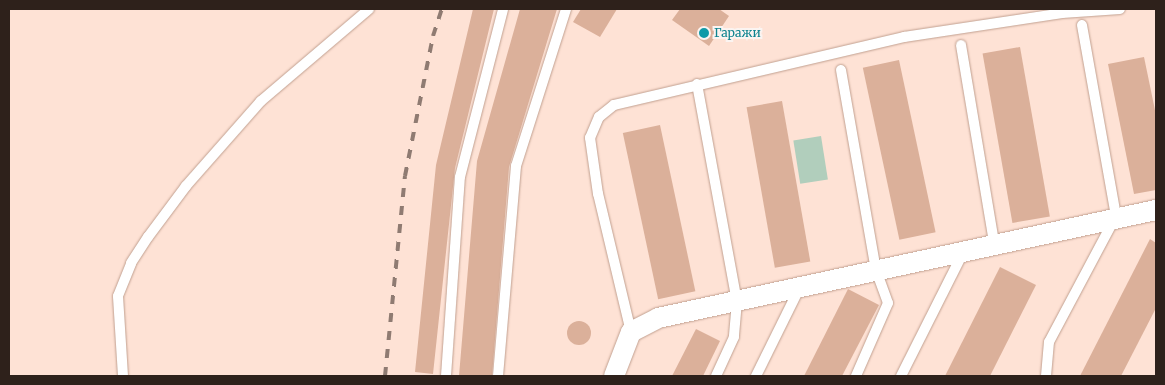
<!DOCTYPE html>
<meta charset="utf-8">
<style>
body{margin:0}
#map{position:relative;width:1165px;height:385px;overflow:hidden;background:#fee2d5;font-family:Merriweather,serif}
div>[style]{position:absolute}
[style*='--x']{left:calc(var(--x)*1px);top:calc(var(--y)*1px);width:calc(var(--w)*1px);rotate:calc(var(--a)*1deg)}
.green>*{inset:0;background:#b1cebc;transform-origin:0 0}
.building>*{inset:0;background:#dbb09a;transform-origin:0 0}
.round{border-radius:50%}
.roads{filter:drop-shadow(0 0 1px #c1a090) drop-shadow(0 0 1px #c1a090)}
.lane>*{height:10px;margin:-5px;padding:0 5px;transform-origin:5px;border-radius:5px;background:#fff}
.street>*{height:20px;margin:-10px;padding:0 10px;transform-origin:10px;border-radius:10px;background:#fff}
.rail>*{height:4px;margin-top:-2px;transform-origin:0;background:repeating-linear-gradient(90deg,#8f7b72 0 9px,transparent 0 18px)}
.dots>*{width:14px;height:14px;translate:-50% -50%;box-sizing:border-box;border:2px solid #fbf4f1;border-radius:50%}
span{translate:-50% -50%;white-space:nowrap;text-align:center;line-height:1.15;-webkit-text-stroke:4px #fbf4f1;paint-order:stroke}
.culture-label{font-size:12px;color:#0d838f}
.left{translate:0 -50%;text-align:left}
.frame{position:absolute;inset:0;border:10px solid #2e211b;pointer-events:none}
</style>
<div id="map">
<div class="green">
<i style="left:821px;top:136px;width:44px;height:28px;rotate:81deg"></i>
</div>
<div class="building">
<i style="clip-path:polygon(473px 9px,494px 9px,455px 168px,433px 374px,415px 372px,436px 165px)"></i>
<i style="clip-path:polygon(520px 9px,557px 9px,509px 167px,492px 376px,459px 376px,477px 161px)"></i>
<i style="clip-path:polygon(581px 9px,617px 9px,600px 37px,573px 22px)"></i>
<i style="clip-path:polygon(680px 9px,719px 9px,729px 16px,709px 46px,672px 20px)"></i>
<i style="left:1020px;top:47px;width:172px;height:38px;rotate:80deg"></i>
<i style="clip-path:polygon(1144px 57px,1156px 115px,1156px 190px,1134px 194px,1108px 64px)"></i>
<i style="left:899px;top:60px;width:176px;height:37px;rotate:78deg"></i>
<i style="left:782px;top:101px;width:163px;height:36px;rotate:80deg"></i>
<i style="left:660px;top:125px;width:170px;height:38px;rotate:78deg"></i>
<i style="clip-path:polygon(1150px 239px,1156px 243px,1156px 308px,1121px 376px,1080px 376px)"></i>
<i style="clip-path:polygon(1000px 267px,1036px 285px,990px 376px,945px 376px)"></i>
<i style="clip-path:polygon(848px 289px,879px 305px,842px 376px,804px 376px)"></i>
<i class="round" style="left:567px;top:321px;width:24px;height:24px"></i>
<i style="clip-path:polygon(696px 329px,720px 341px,703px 376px,672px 376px)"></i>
</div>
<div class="roads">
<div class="lane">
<i style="--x:961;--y:45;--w:201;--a:80.5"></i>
<i style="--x:841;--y:70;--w:203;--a:80.1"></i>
<i style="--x:876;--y:270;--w:35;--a:70"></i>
<i style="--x:888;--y:303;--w:80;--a:113.7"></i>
<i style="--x:697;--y:84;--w:221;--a:79.6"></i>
<i style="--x:737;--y:301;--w:36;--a:95"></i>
<i style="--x:734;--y:337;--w:43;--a:114.8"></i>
<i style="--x:631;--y:332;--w:142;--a:-103.4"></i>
<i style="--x:598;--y:194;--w:57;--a:-98.1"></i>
<i style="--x:590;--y:138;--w:23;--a:-67"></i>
<i style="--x:599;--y:117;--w:19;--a:-39"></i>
<i style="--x:614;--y:105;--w:298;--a:-13.2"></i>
<i style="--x:904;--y:37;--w:160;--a:-8.6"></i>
<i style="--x:1062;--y:13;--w:58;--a:-3.9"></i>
<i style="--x:123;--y:376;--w:80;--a:-93.6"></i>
<i style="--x:118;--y:296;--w:35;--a:-68"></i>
<i style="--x:131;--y:263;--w:31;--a:-57"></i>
<i style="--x:148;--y:237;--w:64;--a:-53.3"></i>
<i style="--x:186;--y:186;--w:113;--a:-48.6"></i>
<i style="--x:261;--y:101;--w:142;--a:-40.4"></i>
<i style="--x:446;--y:376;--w:199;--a:-86"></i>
<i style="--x:460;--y:177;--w:173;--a:-75.6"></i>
<i style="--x:498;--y:376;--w:211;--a:-85.1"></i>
<i style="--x:516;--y:166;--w:165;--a:-72.3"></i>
<i style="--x:756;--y:376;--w:99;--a:-63.7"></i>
<i style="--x:901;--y:376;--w:140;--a:-63.3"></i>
<i style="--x:1046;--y:376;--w:34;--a:-85"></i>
<i style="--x:1049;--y:342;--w:143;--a:-62"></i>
<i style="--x:1116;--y:216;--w:194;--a:-100.1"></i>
</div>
<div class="street">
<i style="--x:614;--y:376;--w:47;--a:-68.9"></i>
<i style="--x:631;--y:332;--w:30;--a:-27"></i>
<i style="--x:658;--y:318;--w:510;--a:-12.24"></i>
</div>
</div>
<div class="rail">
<i style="--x:385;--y:376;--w:201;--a:-84.3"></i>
<i style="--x:405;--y:176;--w:143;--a:-78.7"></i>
<i style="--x:433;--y:36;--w:28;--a:-72"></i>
</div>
<div class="dots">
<i style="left:704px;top:33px;background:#0f9aa8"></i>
</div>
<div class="culture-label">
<span class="left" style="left:714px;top:33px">Гаражи</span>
</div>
<div class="frame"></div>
</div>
